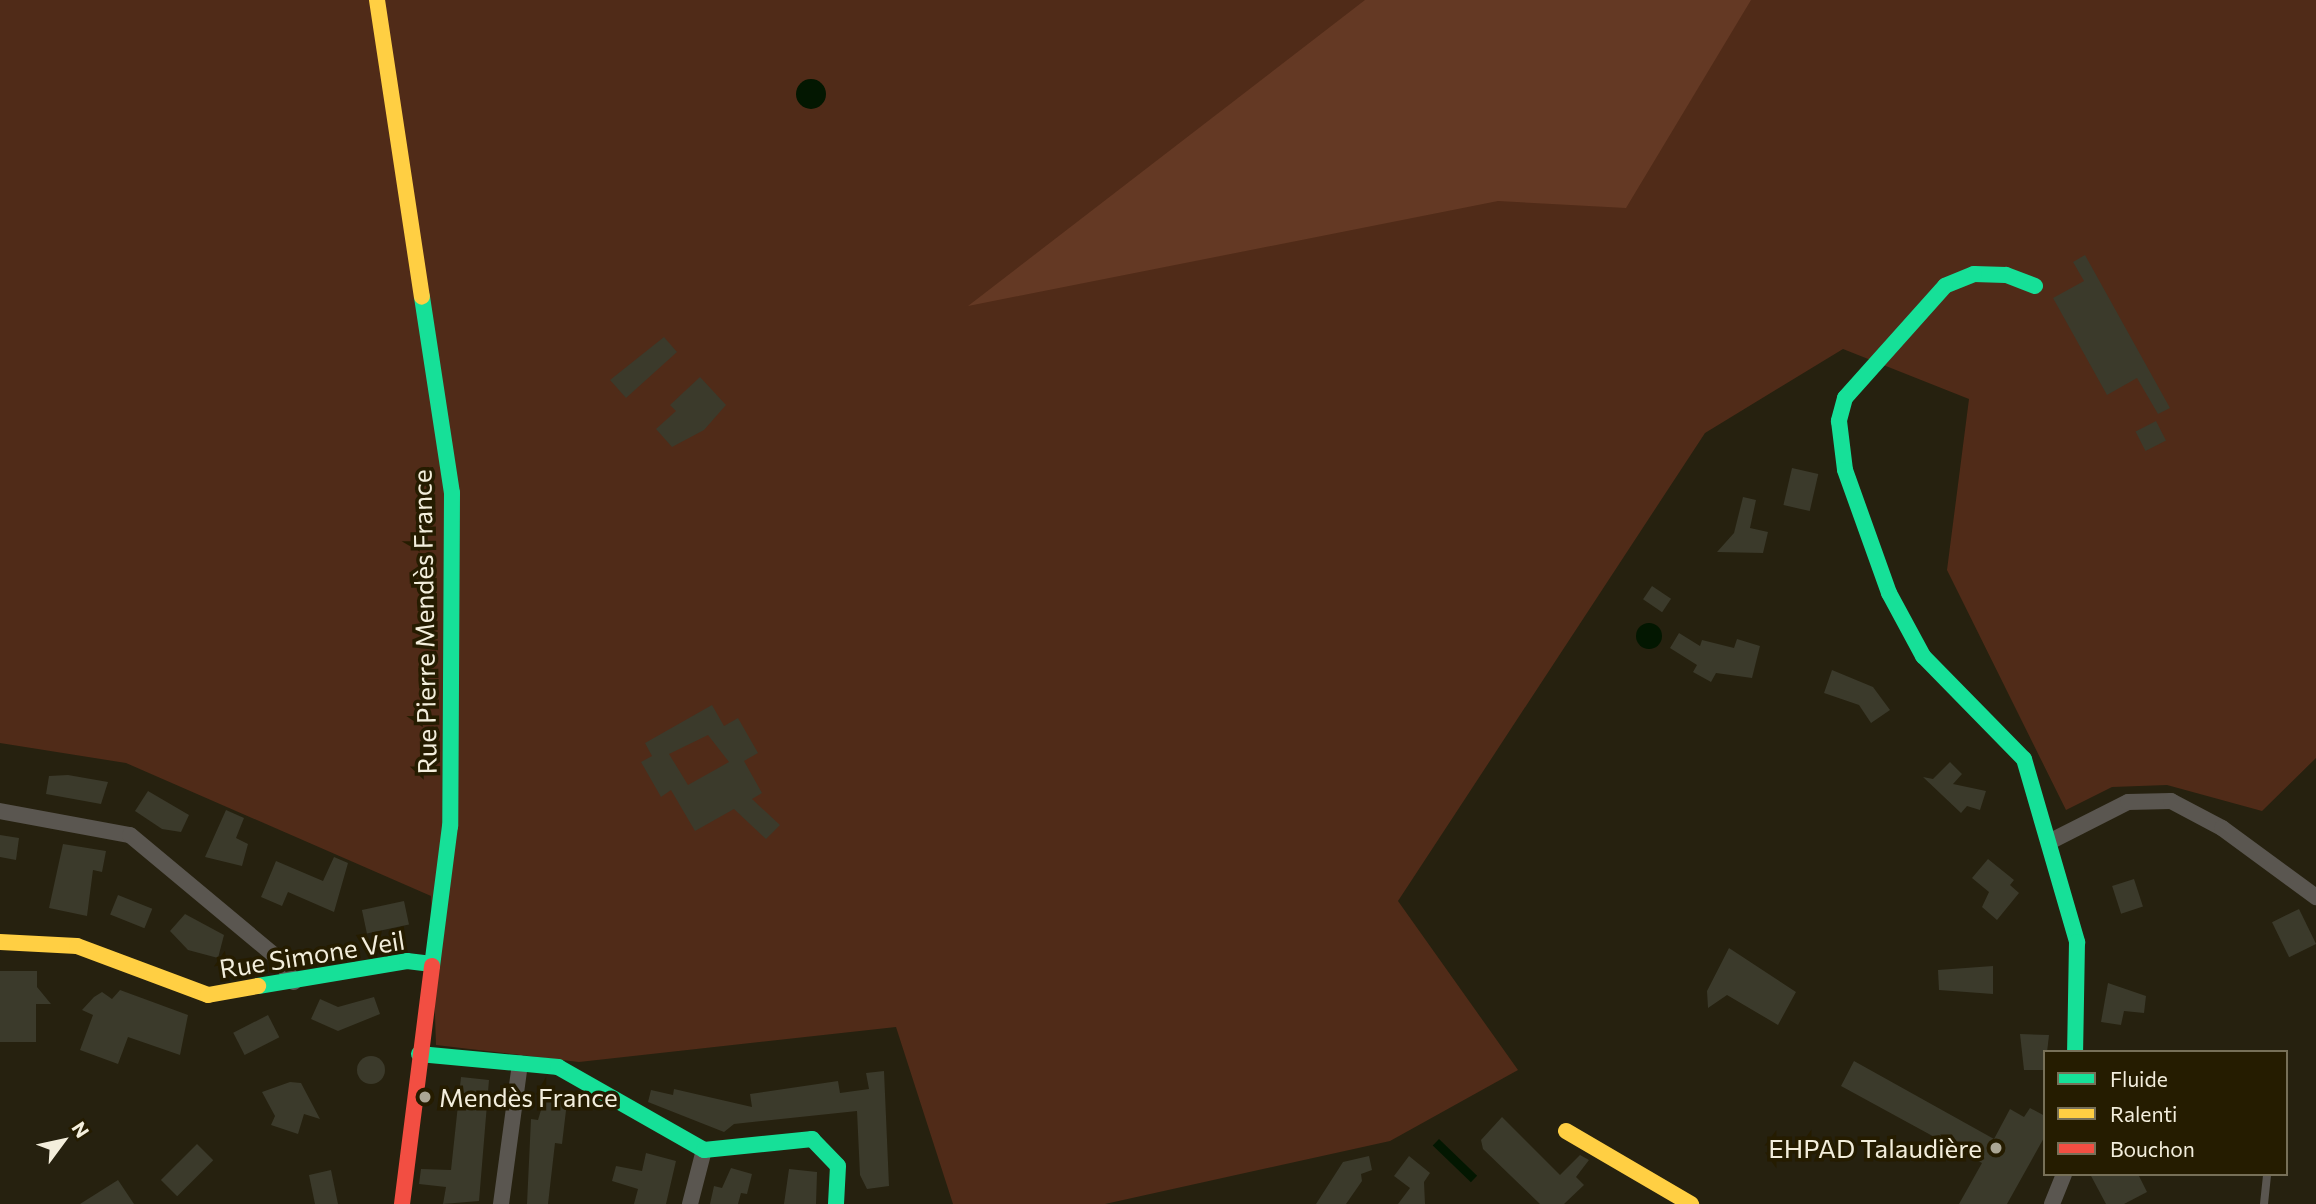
<!DOCTYPE html>
<meta charset="utf-8">
<style>
body{margin:0}
#map{position:relative;width:2316px;height:1204px;overflow:hidden;background:#26210f;font-family:Commissioner,sans-serif}
div>[style]{position:absolute}
[style*='--x']{left:calc(var(--x)*1px);top:calc(var(--y)*1px);width:calc(var(--w)*1px);rotate:calc(var(--a)*1deg)}
.green>*{inset:0;background:#502b18}
.forest>*{inset:0;background:#643924}
.water>*{inset:0;background:#031701;transform-origin:0 0}
.round{border-radius:50%}
.building>*{inset:0;background:#3b3a2b;transform-origin:0 0}
.lane>*{height:8px;margin:-4px;padding:0 4px;transform-origin:4px;border-radius:4px;background:#5a5650}
.street>*{height:16px;margin:-8px;padding:0 8px;transform-origin:8px;border-radius:8px;background:#5a5650}
.fast>*{height:16px;margin:-8px;padding:0 8px;transform-origin:8px;border-radius:8px;background:#16e098}
.slow>*{height:16px;margin:-8px;padding:0 8px;transform-origin:8px;border-radius:8px;background:#ffcf43}
.jam>*{height:16px;margin:-8px;padding:0 8px;transform-origin:8px;border-radius:8px;background:#f24e42}
.dots>*{width:19px;height:19px;translate:-50% -50%;box-sizing:border-box;border:4px solid #251c00;border-radius:50%}
span{translate:-50% -50%;white-space:nowrap;text-align:center;line-height:1.15;-webkit-text-stroke:7px #251c00;paint-order:stroke}
.street-label{font-size:26px;color:#f3eedc}
.poi-label{font-size:26px;color:#f3eedc}
.left{translate:0 -50%;text-align:left}
.right{translate:-100% -50%;text-align:right}
.legend{position:absolute;left:2043px;top:1050px;width:245px;height:126px;box-sizing:border-box;background:#251c00;border:2px solid #777058;margin:0;padding:9px 12px;list-style:none;font-size:21px;color:#f3eedc}
.legend li{display:flex;align-items:center;gap:14px;height:35px}
.legend b{width:35px;border:2px solid #777058}
.north{position:absolute;left:28px;top:1106px;width:70px;height:70px;-webkit-text-stroke:5px #251c00;paint-order:stroke;rotate:57deg;font-size:19px;font-weight:700;line-height:28px;text-align:center;color:#f3eedc}
.north::after{content:'';display:block;margin:auto;width:24px;height:32px;background:#f3eedc;clip-path:polygon(50% 0,100% 100%,50% 72%,0 100%)}
</style>
<div id="map">
<div class="green">
<i style="clip-path:polygon(0 0,2316px 0,2316px 758px,2262px 811px,2167px 785px,2112px 787px,2066px 810px,1947px 570px,1969px 399px,1843px 349px,1705px 433px,1398px 901px,1518px 1070px,1390px 1141px,1105px 1204px,953px 1204px,896px 1027px,579px 1062px,436px 1045px,431px 896px,126px 763px,0 743px)"></i>
</div>
<div class="forest">
<i style="clip-path:polygon(1365px 0,1751px 0,1626px 208px,1498px 201px,968px 306px)"></i>
</div>
<div class="water">
<i class="round" style="left:796px;top:79px;width:30px;height:30px"></i>
<i class="round" style="left:1636px;top:623px;width:26px;height:26px"></i>
<i style="left:1439px;top:1139px;width:53px;height:9px;rotate:44deg"></i>
</div>
<div class="building">
<i style="clip-path:polygon(2085px 255px,2170px 408px,2158px 414px,2137px 378px,2107px 395px,2053px 298px,2084px 281px,2073px 262px)"></i>
<i style="clip-path:polygon(664px 337px,677px 352px,626px 398px,610px 380px)"></i>
<i style="clip-path:polygon(700px 377px,726px 405px,704px 430px,672px 447px,656px 429px,676px 411px,670px 405px)"></i>
<i style="left:2156px;top:421px;width:22px;height:23px;rotate:63deg"></i>
<i style="left:1792px;top:468px;width:27px;height:38px;rotate:13deg"></i>
<i style="clip-path:polygon(1743px 497px,1756px 500px,1750px 528px,1768px 532px,1763px 553px,1717px 552px,1734px 533px)"></i>
<i style="left:1652px;top:586px;width:23px;height:16px;rotate:34deg"></i>
<i style="clip-path:polygon(1679px 633px,1700px 646px,1702px 640px,1734px 648px,1737px 639px,1760px 646px,1752px 678px,1716px 673px,1711px 682px,1693px 672px,1697px 665px,1670px 648px)"></i>
<i style="clip-path:polygon(1832px 670px,1873px 687px,1890px 710px,1871px 723px,1859px 705px,1824px 693px)"></i>
<i style="clip-path:polygon(evenodd,712px 705px,724px 726px,738px 718px,758px 753px,744px 761px,762px 793px,752px 799px,780px 825px,766px 839px,734px 809px,695px 831px,671px 790px,661px 797px,641px 762px,652px 756px,645px 743px,712px 705px,708px 735px,729px 762px,688px 785px,669px 754px,708px 735px)"></i>
<i style="clip-path:polygon(1950px 762px,1962px 774px,1953px 784px,1986px 791px,1980px 810px,1967px 806px,1961px 813px,1923px 777px,1933px 779px)"></i>
<i style="clip-path:polygon(68px 775px,108px 782px,101px 804px,46px 794px,49px 776px)"></i>
<i style="clip-path:polygon(148px 791px,189px 815px,181px 832px,162px 829px,135px 811px)"></i>
<i style="clip-path:polygon(226px 810px,244px 818px,236px 838px,248px 844px,242px 866px,205px 857px)"></i>
<i style="clip-path:polygon(0 835px,19px 838px,16px 860px,0 857px)"></i>
<i style="clip-path:polygon(63px 844px,106px 851px,102px 872px,93px 870px,87px 916px,49px 908px)"></i>
<i style="clip-path:polygon(334px 857px,348px 863px,334px 912px,288px 892px,282px 906px,261px 897px,276px 861px,323px 881px)"></i>
<i style="clip-path:polygon(1988px 859px,2014px 880px,2010px 885px,2019px 893px,1997px 920px,1982px 907px,1989px 892px,1972px 878px)"></i>
<i style="left:2134px;top:879px;width:29px;height:23px;rotate:72deg"></i>
<i style="left:118px;top:895px;width:37px;height:21px;rotate:22deg"></i>
<i style="left:404px;top:901px;width:24px;height:43px;rotate:78deg"></i>
<i style="left:2299px;top:909px;width:39px;height:30px;rotate:64deg"></i>
<i style="clip-path:polygon(185px 914px,224px 935px,218px 958px,188px 950px,170px 931px)"></i>
<i style="clip-path:polygon(1729px 948px,1796px 992px,1778px 1025px,1727px 995px,1708px 1008px,1707px 991px)"></i>
<i style="clip-path:polygon(1993px 966px,1993px 994px,1939px 990px,1938px 970px)"></i>
<i style="clip-path:polygon(0 971px,37px 971px,37px 987px,51px 1004px,36px 1004px,36px 1042px,0 1042px)"></i>
<i style="clip-path:polygon(2108px 983px,2146px 996px,2144px 1013px,2124px 1011px,2121px 1025px,2101px 1022px)"></i>
<i style="clip-path:polygon(120px 990px,188px 1015px,180px 1055px,128px 1037px,118px 1064px,80px 1050px,93px 1015px,82px 1010px,94px 997px,102px 992px,112px 999px)"></i>
<i style="clip-path:polygon(374px 997px,380px 1014px,338px 1031px,311px 1019px,320px 999px,338px 1007px)"></i>
<i style="left:268px;top:1015px;width:25px;height:39px;rotate:63deg"></i>
<i style="clip-path:polygon(2020px 1034px,2049px 1035px,2045px 1070px,2024px 1070px)"></i>
<i class="round" style="left:357px;top:1056px;width:28px;height:28px"></i>
<i style="clip-path:polygon(1854px 1061px,1994px 1139px,2010px 1109px,2024px 1117px,2030px 1108px,2045px 1116px,2045px 1136px,2007px 1204px,1959px 1204px,1982px 1163px,1841px 1086px)"></i>
<i style="clip-path:polygon(884px 1071px,889px 1186px,867px 1189px,860px 1175px,857px 1111px,734px 1124px,724px 1132px,648px 1102px,651px 1090px,673px 1095px,674px 1089px,752px 1107px,750px 1094px,838px 1081px,840px 1093px,869px 1089px,866px 1073px)"></i>
<i style="clip-path:polygon(461px 1077px,489px 1080px,479px 1201px,443px 1204px,446px 1187px,419px 1184px,421px 1169px,451px 1170px)"></i>
<i style="clip-path:polygon(290px 1082px,301px 1083px,320px 1119px,304px 1114px,298px 1134px,271px 1125px,275px 1116px,262px 1092px)"></i>
<i style="clip-path:polygon(544px 1100px,567px 1102px,562px 1144px,555px 1143px,548px 1204px,527px 1204px,531px 1119px,538px 1120px)"></i>
<i style="clip-path:polygon(1502px 1117px,1560px 1175px,1580px 1155px,1589px 1160px,1576px 1177px,1584px 1185px,1564px 1204px,1540px 1204px,1483px 1149px,1481px 1140px)"></i>
<i style="left:197px;top:1144px;width:23px;height:51px;rotate:45deg"></i>
<i style="clip-path:polygon(646px 1153px,676px 1161px,666px 1204px,634px 1204px,638px 1189px,612px 1181px,616px 1166px,642px 1171px)"></i>
<i style="clip-path:polygon(1369px 1156px,1372px 1170px,1361px 1174px,1362px 1181px,1346px 1204px,1316px 1204px,1343px 1162px)"></i>
<i style="clip-path:polygon(1409px 1156px,1430px 1173px,1424px 1182px,1425px 1204px,1398px 1204px,1410px 1188px,1394px 1176px)"></i>
<i style="clip-path:polygon(731px 1168px,752px 1174px,747px 1194px,741px 1193px,738px 1204px,710px 1204px,714px 1186px,722px 1188px)"></i>
<i style="clip-path:polygon(789px 1169px,817px 1172px,816px 1204px,784px 1204px)"></i>
<i style="clip-path:polygon(331px 1170px,338px 1204px,315px 1204px,309px 1175px)"></i>
<i style="clip-path:polygon(2090px 1174px,2138px 1174px,2147px 1192px,2124px 1204px,2106px 1204px)"></i>
<i style="clip-path:polygon(118px 1180px,134px 1204px,80px 1204px)"></i>
</div>
<div class="lane">
<i style="--x:2264;--y:1204;--w:30;--a:-84"></i>
</div>
<div class="street">
<i style="--x:0;--y:811;--w:132;--a:10.5"></i>
<i style="--x:130;--y:835;--w:195;--a:39.8"></i>
<i style="--x:280;--y:960;--w:26;--a:58"></i>
<i style="--x:2051;--y:841;--w:86;--a:-26.9"></i>
<i style="--x:2128;--y:802;--w:43;--a:-1.3"></i>
<i style="--x:2171;--y:801;--w:58;--a:27.9"></i>
<i style="--x:2222;--y:828;--w:117;--a:36.3"></i>
<i style="--x:501;--y:1204;--w:142;--a:-82.3"></i>
<i style="--x:690;--y:1204;--w:56;--a:-75.5"></i>
<i style="--x:2052;--y:1204;--w:32;--a:-68"></i>
</div>
<div class="fast">
<i style="--x:2035;--y:286;--w:31;--a:-159"></i>
<i style="--x:2006;--y:275;--w:32;--a:-178"></i>
<i style="--x:1974;--y:274;--w:31;--a:158"></i>
<i style="--x:1945;--y:286;--w:150;--a:131.8"></i>
<i style="--x:1845;--y:398;--w:24;--a:105"></i>
<i style="--x:1839;--y:421;--w:49;--a:83"></i>
<i style="--x:1845;--y:470;--w:131;--a:70.3"></i>
<i style="--x:1889;--y:593;--w:72;--a:61.6"></i>
<i style="--x:1923;--y:656;--w:144;--a:45.6"></i>
<i style="--x:2024;--y:759;--w:191;--a:73.8"></i>
<i style="--x:2077;--y:942;--w:110;--a:91"></i>
<i style="--x:422;--y:297;--w:198;--a:81.3"></i>
<i style="--x:452;--y:493;--w:333;--a:90.3"></i>
<i style="--x:450;--y:826;--w:141;--a:97.3"></i>
<i style="--x:258;--y:986;--w:151;--a:-9.5"></i>
<i style="--x:407;--y:961;--w:23;--a:7"></i>
<i style="--x:419;--y:1054;--w:140;--a:5.3"></i>
<i style="--x:558;--y:1067;--w:168;--a:29.6"></i>
<i style="--x:704;--y:1150;--w:109;--a:-5.8"></i>
<i style="--x:812;--y:1139;--w:37;--a:46"></i>
<i style="--x:838;--y:1166;--w:38;--a:93"></i>
</div>
<div class="slow">
<i style="--x:377;--y:0;--w:300;--a:81.4"></i>
<i style="--x:0;--y:942;--w:77;--a:3"></i>
<i style="--x:77;--y:946;--w:140;--a:20.5"></i>
<i style="--x:208;--y:995;--w:51;--a:-10.2"></i>
<i style="--x:1566;--y:1131;--w:145;--a:30.3"></i>
</div>
<div class="jam">
<i style="--x:402;--y:1204;--w:240;--a:-82.8"></i>
</div>
<div class="dots">
<i style="left:425px;top:1097px;background:#aba694"></i>
<i style="left:1996px;top:1148px;background:#aba694"></i>
</div>
<div class="street-label">
<span style="left:424px;top:622px;rotate:-91deg">Rue Pierre Mendès France</span>
<span style="left:312px;top:954px;rotate:-9deg">Rue Simone Veil</span>
</div>
<div class="poi-label">
<span class="left" style="left:439px;top:1097px">Mendès France</span>
<span class="right" style="left:1982px;top:1148px">EHPAD Talaudière</span>
</div>
<ul class="legend">
<li><b style="height:9px;background:#16e098"></b>Fluide</li>
<li><b style="height:9px;background:#ffcf43"></b>Ralenti</li>
<li><b style="height:9px;background:#f24e42"></b>Bouchon</li>
</ul>
<div class="north">N</div>
</div>
